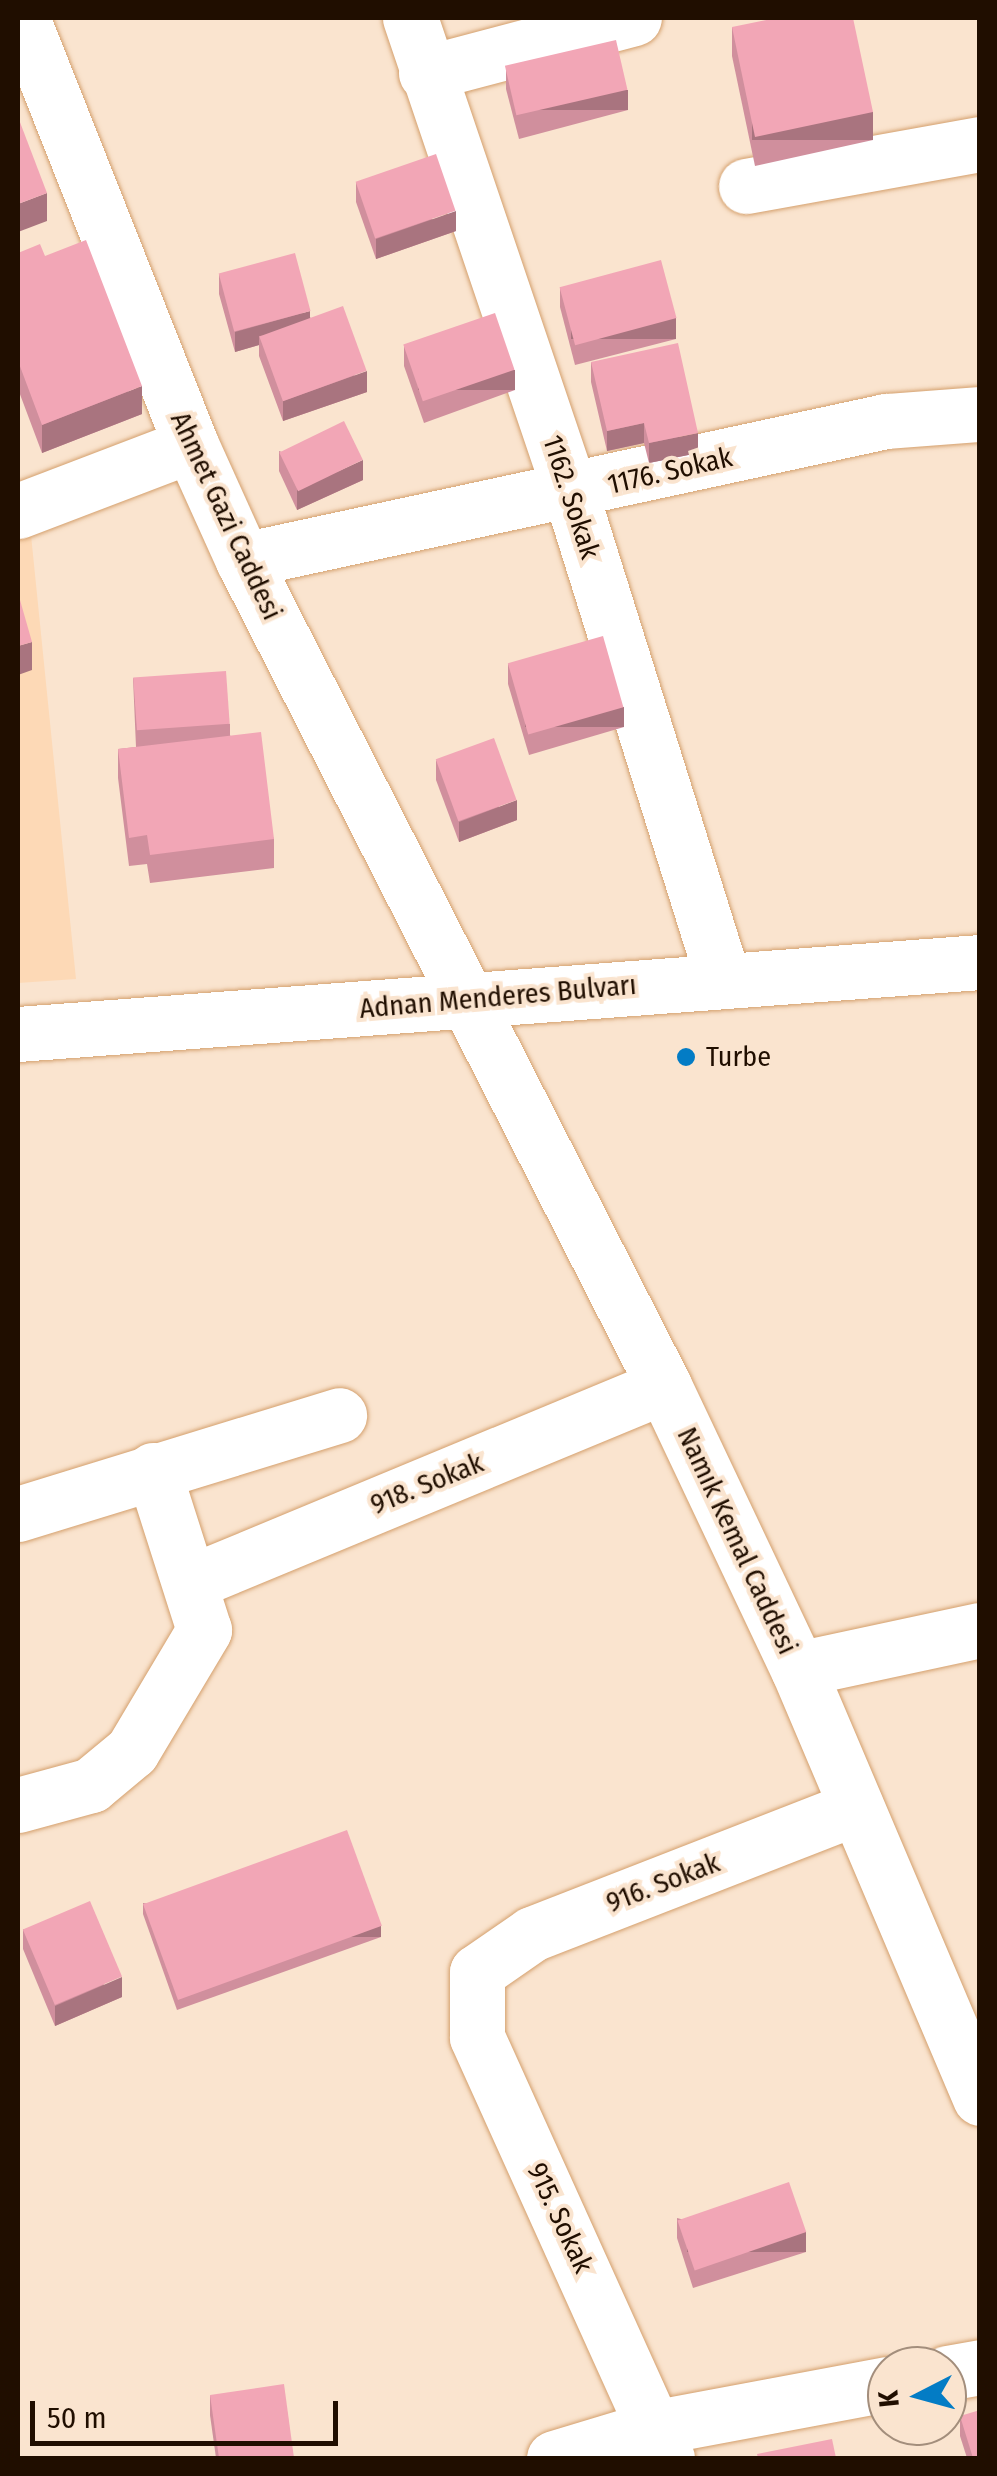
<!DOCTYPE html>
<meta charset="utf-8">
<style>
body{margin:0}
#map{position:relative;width:997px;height:2476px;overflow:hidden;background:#fae4cf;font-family:"Fira Sans Condensed",sans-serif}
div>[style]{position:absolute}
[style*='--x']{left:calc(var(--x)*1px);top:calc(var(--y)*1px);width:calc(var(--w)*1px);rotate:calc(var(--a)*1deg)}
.built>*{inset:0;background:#fdd9b6}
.roads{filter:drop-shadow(0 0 2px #d4a06d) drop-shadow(0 0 2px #d4a06d)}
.minor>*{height:55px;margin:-27.5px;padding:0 27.5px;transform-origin:27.5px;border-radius:27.5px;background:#fff}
.major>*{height:55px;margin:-27.5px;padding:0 27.5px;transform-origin:27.5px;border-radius:27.5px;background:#fff}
.wall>*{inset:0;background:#d08f9d}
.shaded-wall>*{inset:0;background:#a9747f;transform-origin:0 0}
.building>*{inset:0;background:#f2a6b6;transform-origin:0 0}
.dots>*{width:28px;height:28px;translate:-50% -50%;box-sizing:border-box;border:5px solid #fae4cf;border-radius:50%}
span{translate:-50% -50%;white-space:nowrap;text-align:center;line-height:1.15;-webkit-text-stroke:8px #fae4cf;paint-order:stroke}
.street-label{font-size:28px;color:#200e00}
.poi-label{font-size:28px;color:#200e00}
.left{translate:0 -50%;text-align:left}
.frame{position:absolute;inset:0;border:20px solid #200e00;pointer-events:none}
.north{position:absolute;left:867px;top:2346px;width:100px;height:100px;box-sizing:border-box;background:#fae4cf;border:2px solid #a38e7c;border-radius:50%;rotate:264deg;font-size:28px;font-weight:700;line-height:40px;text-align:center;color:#200e00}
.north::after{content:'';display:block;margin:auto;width:35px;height:45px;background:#037cc5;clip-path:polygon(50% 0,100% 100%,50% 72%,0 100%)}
.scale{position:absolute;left:30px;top:2401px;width:308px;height:45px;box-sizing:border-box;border:5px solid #200e00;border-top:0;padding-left:12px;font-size:30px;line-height:35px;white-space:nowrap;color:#200e00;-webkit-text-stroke:8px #fae4cf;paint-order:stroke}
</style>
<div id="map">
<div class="built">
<i style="clip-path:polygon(31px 535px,76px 979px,18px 983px,18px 538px)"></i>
</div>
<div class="roads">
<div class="minor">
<i style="--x:22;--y:18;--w:459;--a:68.4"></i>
<i style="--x:191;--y:445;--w:126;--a:65.7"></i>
<i style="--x:243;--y:560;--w:927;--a:62.99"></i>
<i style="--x:664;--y:1386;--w:313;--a:64.7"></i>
<i style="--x:798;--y:1669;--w:466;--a:67"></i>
<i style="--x:410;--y:18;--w:502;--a:71.31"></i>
<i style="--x:571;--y:494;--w:508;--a:72.6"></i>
<i style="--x:426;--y:73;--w:215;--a:-14.8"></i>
<i style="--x:746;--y:186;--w:238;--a:-10.2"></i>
<i style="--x:18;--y:511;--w:185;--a:-20.9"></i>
<i style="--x:243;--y:560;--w:658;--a:-12.2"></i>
<i style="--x:886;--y:421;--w:94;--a:-4.3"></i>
<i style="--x:18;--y:1514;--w:336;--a:-17.1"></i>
<i style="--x:191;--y:1582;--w:512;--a:-22.51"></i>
<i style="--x:798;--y:1669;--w:186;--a:-12.1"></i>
<i style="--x:18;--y:1805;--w:76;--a:-15.3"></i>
<i style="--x:91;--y:1785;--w:53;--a:-39.7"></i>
<i style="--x:132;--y:1751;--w:141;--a:-59.2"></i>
<i style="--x:204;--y:1630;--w:168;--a:-107.7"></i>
<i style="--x:947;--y:2373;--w:34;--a:-10"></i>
<i style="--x:554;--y:2458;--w:108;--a:-16.8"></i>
<i style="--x:657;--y:2427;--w:234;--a:-10.6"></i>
<i style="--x:667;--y:2458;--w:462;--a:-114.3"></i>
<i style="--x:477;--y:2037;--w:65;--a:-90"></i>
<i style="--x:477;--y:1972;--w:67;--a:-34.6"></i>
<i style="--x:532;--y:1934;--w:348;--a:-21.3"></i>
</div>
<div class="major">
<i style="--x:18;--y:1034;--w:965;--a:-4.28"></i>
</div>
</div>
<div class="wall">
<i style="clip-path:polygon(732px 27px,873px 140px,755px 166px,732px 56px)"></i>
<i style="clip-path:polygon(506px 69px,628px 110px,519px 139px,506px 89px)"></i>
<i style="clip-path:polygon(356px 182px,456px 231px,376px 259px,356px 202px)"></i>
<i style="clip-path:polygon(18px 253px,45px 256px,142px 414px,42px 453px,18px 389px)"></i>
<i style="clip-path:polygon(219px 274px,310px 317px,367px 392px,283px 421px,259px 356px,259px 345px,235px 352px,219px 294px)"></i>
<i style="clip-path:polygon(560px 287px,676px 339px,575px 365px,560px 307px)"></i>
<i style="clip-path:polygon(404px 346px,515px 390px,424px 423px,404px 366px)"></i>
<i style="clip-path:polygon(591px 362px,698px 453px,649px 463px,644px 443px,607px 451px,591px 382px)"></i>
<i style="clip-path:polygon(279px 451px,363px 480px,297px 510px,279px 471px)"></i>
<i style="clip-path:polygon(508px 664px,624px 727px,529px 755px,508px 684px)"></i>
<i style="clip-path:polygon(133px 678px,230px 724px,230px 735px,274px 839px,274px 868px,150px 883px,147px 864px,129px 866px,118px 778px,118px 749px,136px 747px)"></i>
<i style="clip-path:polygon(436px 760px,517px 820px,459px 842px,436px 780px)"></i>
<i style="clip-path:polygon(143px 1903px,381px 1937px,177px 2010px,143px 1914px)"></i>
<i style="clip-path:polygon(23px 1929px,122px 1997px,55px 2026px,23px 1949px)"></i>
<i style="clip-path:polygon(677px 2218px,806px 2252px,693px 2288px,677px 2238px)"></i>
<i style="clip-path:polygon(210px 2395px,294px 2458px,216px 2458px,210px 2415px)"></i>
<i style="clip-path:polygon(960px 2416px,980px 2458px,967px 2458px,960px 2436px)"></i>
</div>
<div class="shaded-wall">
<i style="left:628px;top:90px;width:20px;height:113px;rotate:90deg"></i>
<i style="left:873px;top:112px;width:28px;height:121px;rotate:90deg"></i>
<i style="clip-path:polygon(47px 193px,47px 221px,18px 232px,18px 204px)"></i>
<i style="clip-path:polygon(456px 211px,456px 231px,376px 259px,376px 239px)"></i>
<i style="clip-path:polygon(310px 311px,310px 331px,259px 336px,259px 345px,235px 352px,235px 332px)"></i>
<i style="left:676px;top:318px;width:21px;height:105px;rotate:90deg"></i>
<i style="left:515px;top:370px;width:20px;height:97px;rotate:90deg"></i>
<i style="clip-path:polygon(367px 371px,367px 392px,283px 421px,283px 401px)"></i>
<i style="clip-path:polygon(142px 386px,142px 414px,42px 453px,42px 425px)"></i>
<i style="clip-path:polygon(644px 423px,644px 443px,607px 451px,607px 431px)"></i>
<i style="clip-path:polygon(698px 433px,698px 453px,649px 463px,649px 443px)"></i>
<i style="clip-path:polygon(363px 460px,363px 480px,297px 510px,297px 490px)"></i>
<i style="clip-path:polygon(32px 642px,32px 670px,18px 675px,18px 646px)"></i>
<i style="left:624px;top:707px;width:20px;height:99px;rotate:90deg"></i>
<i style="clip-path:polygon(517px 800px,517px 820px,459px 842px,459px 822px)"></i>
<i style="left:381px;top:1926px;width:11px;height:217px;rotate:90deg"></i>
<i style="clip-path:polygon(122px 1977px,122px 1997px,55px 2026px,55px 2006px)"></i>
<i style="left:806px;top:2232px;width:20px;height:119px;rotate:90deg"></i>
</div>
<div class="building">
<i style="clip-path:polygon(776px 18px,853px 18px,873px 112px,755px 137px,732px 27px)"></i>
<i style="left:616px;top:40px;width:51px;height:114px;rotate:77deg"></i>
<i style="clip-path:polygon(18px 117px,47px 193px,18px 204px)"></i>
<i style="left:436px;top:154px;width:60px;height:85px;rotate:71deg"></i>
<i style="clip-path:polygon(86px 240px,142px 386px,42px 425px,18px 361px,18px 253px,40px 244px,45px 256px)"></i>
<i style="left:295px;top:253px;width:60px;height:79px;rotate:75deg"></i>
<i style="left:661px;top:260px;width:60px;height:105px;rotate:75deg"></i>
<i style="left:343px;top:306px;width:69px;height:89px;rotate:70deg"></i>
<i style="left:495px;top:313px;width:60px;height:97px;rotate:71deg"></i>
<i style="clip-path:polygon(678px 343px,698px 433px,649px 443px,644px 423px,607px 431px,591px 362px)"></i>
<i style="left:344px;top:421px;width:43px;height:72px;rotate:64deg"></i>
<i style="clip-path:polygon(18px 593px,32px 642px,18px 646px)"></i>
<i style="left:603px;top:636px;width:74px;height:99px;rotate:74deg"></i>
<i style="left:226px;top:671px;width:53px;height:93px;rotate:86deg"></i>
<i style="clip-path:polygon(261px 732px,274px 839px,150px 855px,147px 835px,129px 838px,118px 749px)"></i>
<i style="left:494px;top:738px;width:66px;height:62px;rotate:70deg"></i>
<i style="left:347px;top:1830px;width:102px;height:217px;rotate:70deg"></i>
<i style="left:90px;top:1901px;width:82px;height:73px;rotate:67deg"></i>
<i style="left:789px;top:2182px;width:53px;height:118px;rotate:71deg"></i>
<i style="clip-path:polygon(284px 2384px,294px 2458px,219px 2458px,210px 2395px)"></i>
<i style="clip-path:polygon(980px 2410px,980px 2458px,973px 2458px,960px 2416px)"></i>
<i style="clip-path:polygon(832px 2439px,836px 2458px,758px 2458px,757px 2454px)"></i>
</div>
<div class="dots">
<i style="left:686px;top:1057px;background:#037cc5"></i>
</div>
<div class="street-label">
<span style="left:670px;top:471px;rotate:-13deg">1176. Sokak</span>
<span style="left:571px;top:497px;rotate:72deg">1162. Sokak</span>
<span style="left:226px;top:516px;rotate:65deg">Ahmet Gazi Caddesi</span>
<span style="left:498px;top:997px;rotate:-5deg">Adnan Menderes Bulvarı</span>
<span style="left:427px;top:1484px;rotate:-22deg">918. Sokak</span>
<span style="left:737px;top:1541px;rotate:65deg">Namık Kemal Caddesi</span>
<span style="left:663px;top:1883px;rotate:-21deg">916. Sokak</span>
<span style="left:560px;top:2218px;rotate:65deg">915. Sokak</span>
</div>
<div class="poi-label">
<span class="left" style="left:706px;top:1057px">Turbe</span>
</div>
<div class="frame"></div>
<div class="north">K</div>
<div class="scale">50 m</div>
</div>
